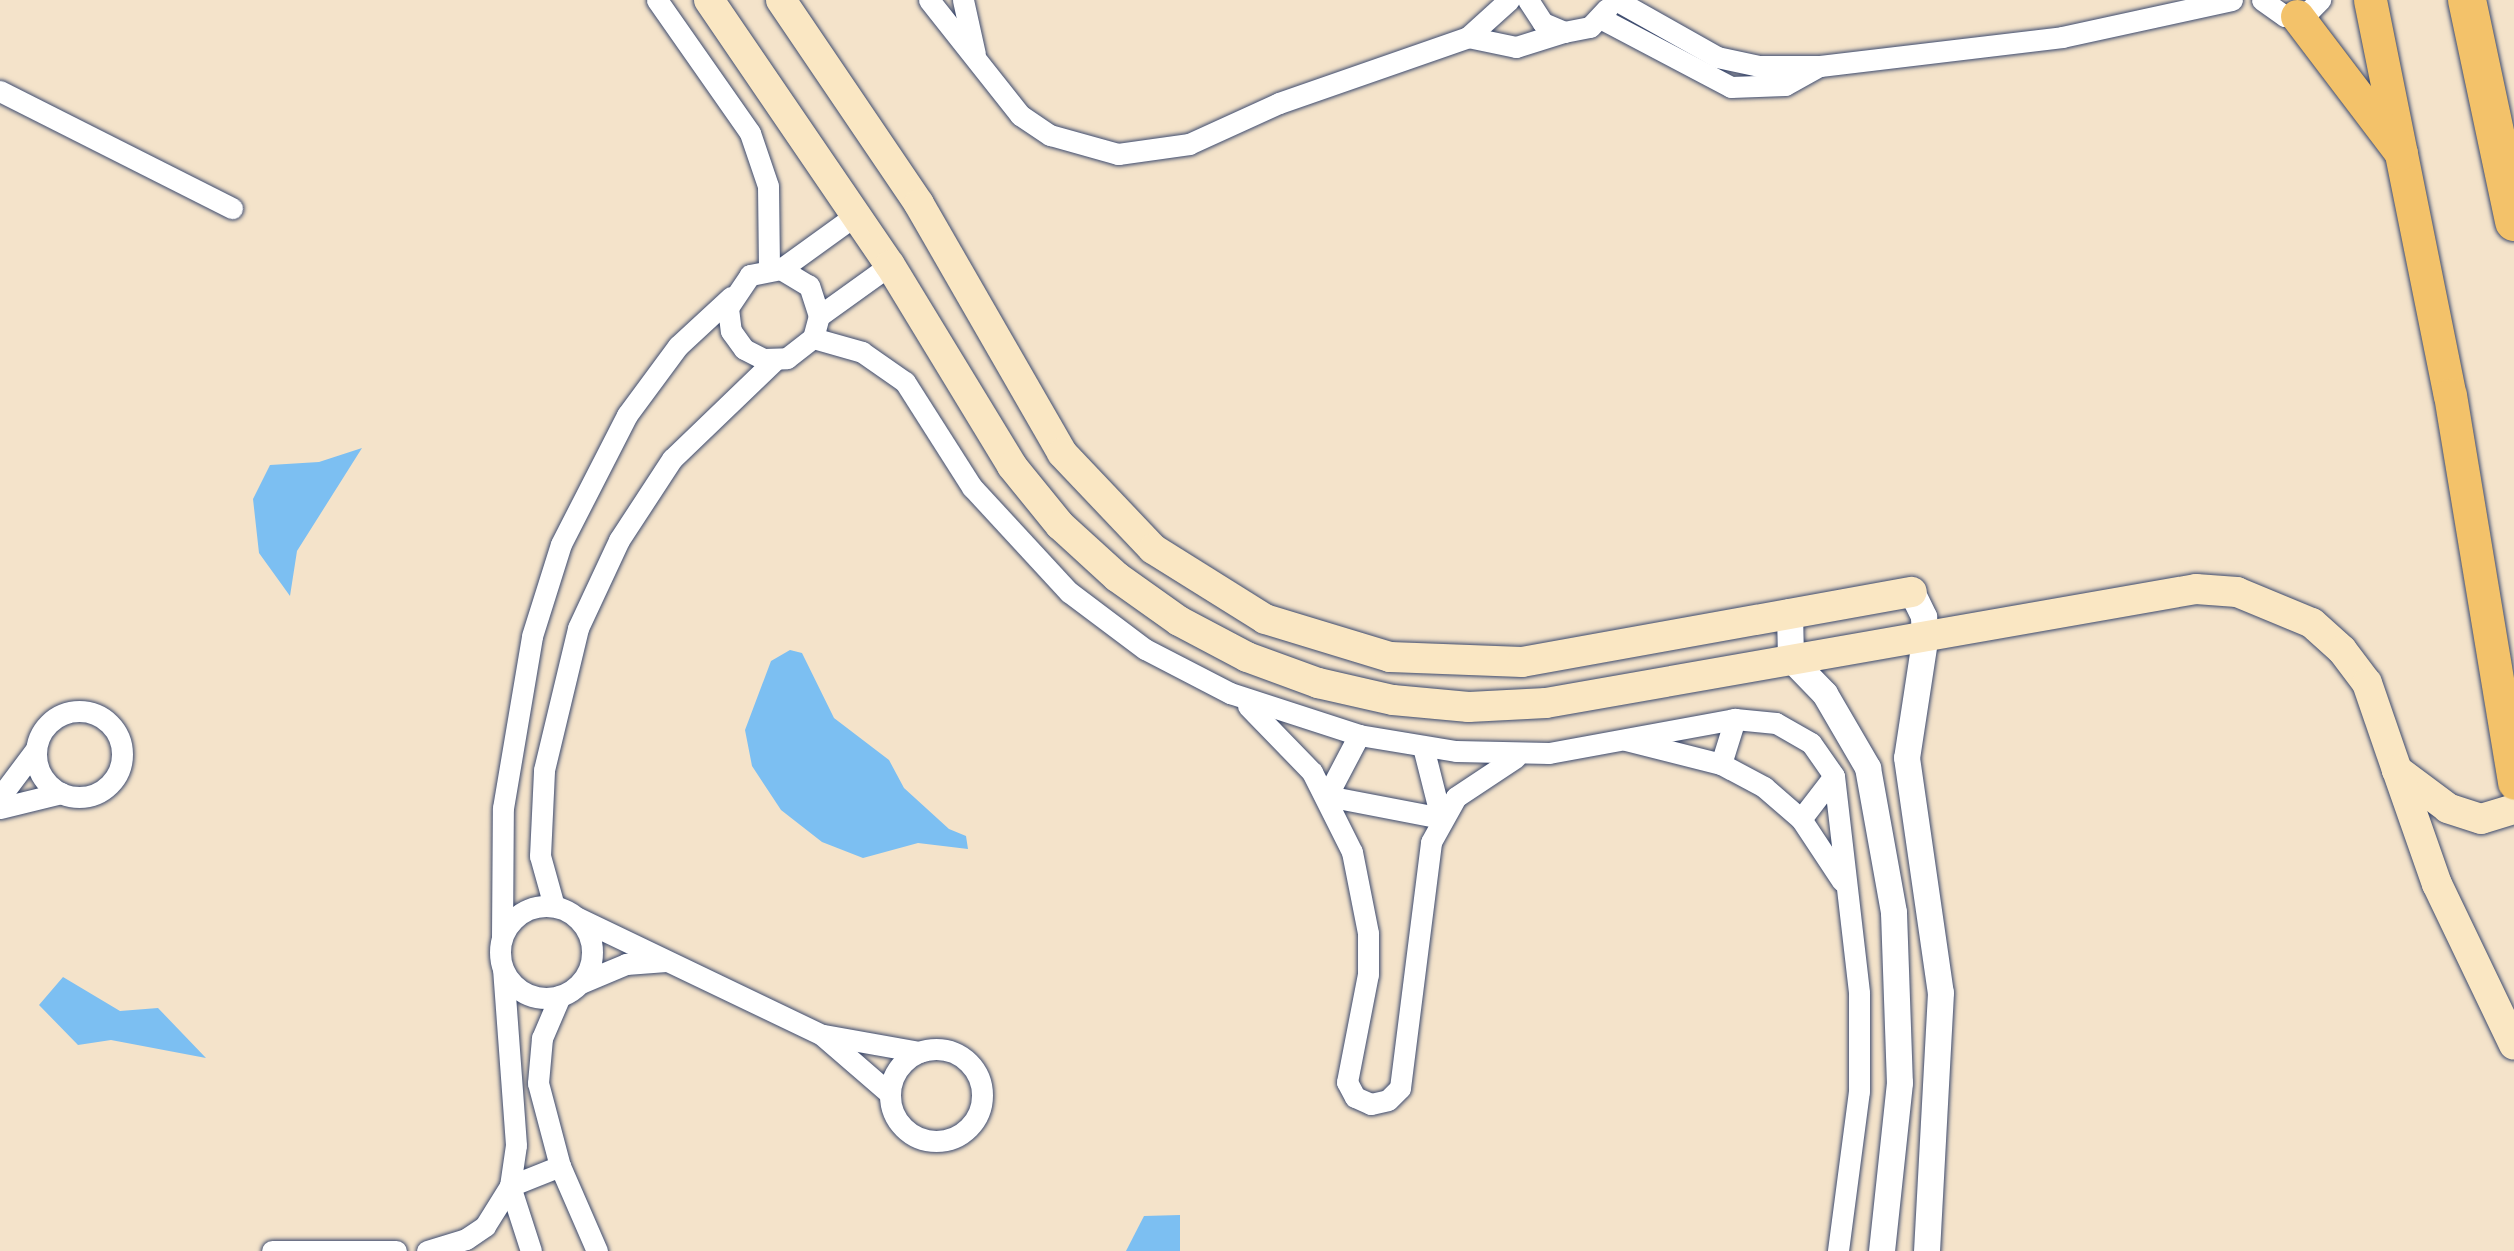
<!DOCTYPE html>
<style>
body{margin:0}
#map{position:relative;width:2514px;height:1251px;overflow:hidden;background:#f4e3ca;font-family:Itim,sans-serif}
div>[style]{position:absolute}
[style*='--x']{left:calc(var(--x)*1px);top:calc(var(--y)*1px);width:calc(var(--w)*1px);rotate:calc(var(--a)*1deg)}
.water>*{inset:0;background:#7cbff2}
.roads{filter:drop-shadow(0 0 2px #3c4a6e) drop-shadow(0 0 2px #3c4a6e)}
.minor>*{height:21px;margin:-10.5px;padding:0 10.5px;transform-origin:10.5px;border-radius:10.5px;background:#fff}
.minor>.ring{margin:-10.5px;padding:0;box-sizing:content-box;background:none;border:21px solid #fff;border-radius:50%}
.tertiary>*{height:26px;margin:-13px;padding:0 13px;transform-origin:13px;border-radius:13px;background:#fff}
.secondary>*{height:30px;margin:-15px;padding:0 15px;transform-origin:15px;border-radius:15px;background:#fae7c3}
.primary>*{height:33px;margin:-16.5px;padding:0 16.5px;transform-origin:16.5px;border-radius:16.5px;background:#f3c26a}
.motorway>*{height:38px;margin:-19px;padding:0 19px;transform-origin:19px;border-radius:19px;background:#f3c26a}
span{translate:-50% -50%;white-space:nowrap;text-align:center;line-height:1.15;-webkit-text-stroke:7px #fff;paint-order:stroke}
</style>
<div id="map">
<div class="water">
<i style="clip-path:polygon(362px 448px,297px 551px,290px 596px,259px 553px,253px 499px,270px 465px,319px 462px)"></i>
<i style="clip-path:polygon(790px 650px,802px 653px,834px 718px,889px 760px,904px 788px,949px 829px,966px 836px,968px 849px,918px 843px,863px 858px,822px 842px,781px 810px,752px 766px,745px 730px,771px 661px)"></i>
<i style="clip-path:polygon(63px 977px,120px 1011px,158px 1008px,206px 1058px,111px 1040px,78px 1045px,39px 1005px)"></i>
<i style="clip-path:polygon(1180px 1215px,1180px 1251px,1126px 1251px,1144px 1216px)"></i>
</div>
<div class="roads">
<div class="minor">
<i style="--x:657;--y:0;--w:162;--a:55"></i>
<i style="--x:750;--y:133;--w:56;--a:71.2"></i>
<i style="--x:768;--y:186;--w:83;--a:89.3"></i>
<i style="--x:929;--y:0;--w:147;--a:51.6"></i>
<i style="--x:1020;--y:115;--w:36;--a:34"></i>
<i style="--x:1050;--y:135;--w:71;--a:15.6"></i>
<i style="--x:1118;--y:154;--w:72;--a:-8"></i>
<i style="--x:1189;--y:144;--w:99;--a:-24.5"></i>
<i style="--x:1279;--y:103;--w:200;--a:-19.2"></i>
<i style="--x:1468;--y:37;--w:55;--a:-42.1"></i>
<i style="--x:963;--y:0;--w:55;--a:77.5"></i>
<i style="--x:1528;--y:0;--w:27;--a:57"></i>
<i style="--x:1543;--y:23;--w:23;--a:23"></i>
<i style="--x:1564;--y:32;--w:26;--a:-11"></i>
<i style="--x:1590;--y:27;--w:25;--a:-47"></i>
<i style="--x:1616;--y:0;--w:116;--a:29.4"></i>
<i style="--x:1717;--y:57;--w:43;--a:12.1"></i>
<i style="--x:1759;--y:66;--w:61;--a:0"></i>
<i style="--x:1820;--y:66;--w:244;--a:-6.8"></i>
<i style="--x:2062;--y:37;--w:174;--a:-12.3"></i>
<i style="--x:2262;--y:0;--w:28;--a:35"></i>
<i style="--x:2285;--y:16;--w:25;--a:-12"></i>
<i style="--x:2309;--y:11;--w:16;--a:-45"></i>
<i style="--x:1600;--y:18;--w:148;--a:27.8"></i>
<i style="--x:1731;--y:87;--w:54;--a:-2.1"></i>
<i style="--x:1785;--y:85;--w:38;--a:-29"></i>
<i style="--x:1468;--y:37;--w:49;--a:11.8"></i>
<i style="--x:1516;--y:47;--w:50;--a:-17.4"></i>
<i style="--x:0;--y:91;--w:260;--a:26.8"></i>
<i style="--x:781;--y:269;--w:94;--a:-35.9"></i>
<i style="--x:819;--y:316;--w:32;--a:-108"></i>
<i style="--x:809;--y:286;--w:33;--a:-149"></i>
<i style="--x:781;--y:269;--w:32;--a:169"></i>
<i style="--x:750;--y:275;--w:40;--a:124"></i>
<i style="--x:728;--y:308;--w:23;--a:83"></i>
<i style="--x:731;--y:331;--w:22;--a:54"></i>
<i style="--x:744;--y:349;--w:22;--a:27"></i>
<i style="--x:764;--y:359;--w:23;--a:-2"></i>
<i style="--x:787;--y:358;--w:33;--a:-38"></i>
<i style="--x:813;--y:338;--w:23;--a:-75"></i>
<i style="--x:819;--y:316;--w:87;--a:-35.7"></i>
<i style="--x:813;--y:338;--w:51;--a:15.9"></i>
<i style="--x:862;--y:352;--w:52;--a:34.9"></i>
<i style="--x:905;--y:382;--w:125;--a:57.5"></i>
<i style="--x:972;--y:487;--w:143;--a:47.3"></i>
<i style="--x:1069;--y:592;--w:95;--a:36.9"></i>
<i style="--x:1145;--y:649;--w:96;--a:27.4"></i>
<i style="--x:1230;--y:693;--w:136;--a:18"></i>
<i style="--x:1359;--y:735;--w:98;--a:9.4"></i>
<i style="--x:1456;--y:751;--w:93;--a:1.2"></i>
<i style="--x:1549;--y:753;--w:189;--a:-10.4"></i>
<i style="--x:1735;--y:719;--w:41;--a:5.6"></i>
<i style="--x:1776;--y:723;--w:40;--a:29.7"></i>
<i style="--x:1811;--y:743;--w:40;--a:55.1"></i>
<i style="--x:1834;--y:776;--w:218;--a:83.4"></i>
<i style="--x:1859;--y:993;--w:98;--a:90"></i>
<i style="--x:1859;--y:1091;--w:161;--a:97.5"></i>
<i style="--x:1248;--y:706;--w:92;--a:45.9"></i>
<i style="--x:1312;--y:772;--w:89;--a:63.4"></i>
<i style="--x:1352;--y:852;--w:83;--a:78.8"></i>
<i style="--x:1368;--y:933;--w:41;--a:90"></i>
<i style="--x:1368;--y:974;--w:110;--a:101"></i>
<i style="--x:1347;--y:1082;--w:17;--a:62"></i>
<i style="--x:1355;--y:1097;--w:17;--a:24"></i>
<i style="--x:1371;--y:1104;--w:17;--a:-13"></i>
<i style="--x:1388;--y:1100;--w:17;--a:-45"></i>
<i style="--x:1400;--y:1088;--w:248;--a:-82.8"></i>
<i style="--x:1431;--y:842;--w:51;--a:-60.9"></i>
<i style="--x:1456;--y:797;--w:71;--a:-33.5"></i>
<i class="ring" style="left:36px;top:711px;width:65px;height:65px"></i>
<i style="--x:1359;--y:735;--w:69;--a:117.7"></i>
<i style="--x:1327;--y:796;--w:116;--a:10.9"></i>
<i style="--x:1441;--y:818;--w:73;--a:-104.2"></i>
<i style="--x:1626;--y:740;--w:98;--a:14.2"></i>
<i style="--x:1721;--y:764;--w:49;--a:28.1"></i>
<i style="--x:1764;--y:787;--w:49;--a:40.9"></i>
<i style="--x:1801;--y:819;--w:74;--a:56.5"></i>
<i style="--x:1721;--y:764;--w:47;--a:-72.7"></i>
<i style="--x:0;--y:797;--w:60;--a:-53.1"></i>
<i style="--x:0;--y:808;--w:63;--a:-13.8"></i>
<i style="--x:1801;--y:819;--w:54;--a:-52.5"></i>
<i class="ring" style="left:500px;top:906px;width:71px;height:71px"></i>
<i style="--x:554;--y:906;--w:52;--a:-105.6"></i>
<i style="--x:540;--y:856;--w:86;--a:-87.3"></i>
<i style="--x:544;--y:770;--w:146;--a:-76.5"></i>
<i style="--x:578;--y:628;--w:97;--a:-65"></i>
<i style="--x:619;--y:540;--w:97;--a:-56.8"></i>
<i style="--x:672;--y:459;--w:143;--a:-43.9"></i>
<i style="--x:578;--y:918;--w:271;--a:25.6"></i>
<i style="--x:822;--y:1035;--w:90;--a:40.9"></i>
<i style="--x:502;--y:936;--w:128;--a:-89.6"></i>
<i style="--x:503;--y:808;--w:174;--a:-80.4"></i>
<i style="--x:532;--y:636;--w:96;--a:-72.5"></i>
<i style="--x:561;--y:544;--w:145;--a:-62.9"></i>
<i style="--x:627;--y:415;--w:86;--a:-53.5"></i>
<i style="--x:678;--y:346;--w:72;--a:-42.8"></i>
<i style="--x:583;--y:982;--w:47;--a:-22.7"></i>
<i style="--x:626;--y:964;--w:40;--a:-4.3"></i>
<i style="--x:560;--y:996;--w:46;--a:113.2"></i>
<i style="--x:542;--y:1038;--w:45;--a:95.1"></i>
<i style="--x:538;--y:1083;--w:86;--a:75.2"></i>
<i style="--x:560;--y:1166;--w:93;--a:66.5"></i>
<i style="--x:824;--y:1035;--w:97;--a:10.1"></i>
<i class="ring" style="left:890px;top:1049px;width:71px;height:71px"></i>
<i style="--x:272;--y:1251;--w:124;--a:0"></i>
<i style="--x:427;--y:1251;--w:41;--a:-17.1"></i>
<i style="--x:466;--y:1239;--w:23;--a:-34"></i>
<i style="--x:485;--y:1226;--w:47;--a:-58"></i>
<i style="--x:510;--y:1186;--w:41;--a:-81.7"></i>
<i style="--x:516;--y:1145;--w:176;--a:-94.2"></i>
<i style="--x:531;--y:1251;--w:68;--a:-107.9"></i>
<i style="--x:510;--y:1186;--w:54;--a:-21.8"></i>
</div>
<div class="tertiary">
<i style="--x:1912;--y:592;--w:28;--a:64"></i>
<i style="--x:1924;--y:617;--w:24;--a:88"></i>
<i style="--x:1925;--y:641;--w:118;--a:98.7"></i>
<i style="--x:1907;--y:758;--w:237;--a:81.8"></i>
<i style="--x:1941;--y:993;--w:258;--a:93.1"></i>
<i style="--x:1790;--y:612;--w:47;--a:88.8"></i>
<i style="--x:1791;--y:659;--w:49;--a:45.8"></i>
<i style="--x:1825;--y:694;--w:86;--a:59.8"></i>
<i style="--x:1868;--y:768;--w:147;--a:79.8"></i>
<i style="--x:1894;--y:913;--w:170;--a:88"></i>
<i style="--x:1900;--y:1083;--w:169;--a:96.1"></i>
</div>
<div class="secondary">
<i style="--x:709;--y:0;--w:321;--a:55.7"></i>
<i style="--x:890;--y:265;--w:235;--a:58.7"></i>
<i style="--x:1012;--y:466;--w:76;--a:50.9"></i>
<i style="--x:1060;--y:525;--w:77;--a:42.4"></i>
<i style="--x:1117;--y:577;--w:76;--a:35.4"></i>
<i style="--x:1179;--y:621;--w:77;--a:27.9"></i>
<i style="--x:1247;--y:657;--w:76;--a:20.1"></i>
<i style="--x:1318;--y:683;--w:77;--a:12.8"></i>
<i style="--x:1393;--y:700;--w:76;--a:5.3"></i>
<i style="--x:1469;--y:707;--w:77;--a:-3"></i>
<i style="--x:1546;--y:703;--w:660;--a:-9.95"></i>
<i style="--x:2196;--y:589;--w:41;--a:4.2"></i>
<i style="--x:2237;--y:592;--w:81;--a:22.5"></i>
<i style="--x:2312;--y:623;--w:40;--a:42"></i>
<i style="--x:2342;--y:650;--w:41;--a:52.9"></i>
<i style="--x:2367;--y:683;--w:92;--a:71"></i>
<i style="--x:781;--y:0;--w:246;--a:55.9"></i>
<i style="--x:919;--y:204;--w:287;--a:60.1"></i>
<i style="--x:1062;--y:453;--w:132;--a:46.5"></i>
<i style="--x:1153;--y:549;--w:132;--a:32"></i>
<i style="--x:1265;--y:619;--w:131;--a:16.9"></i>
<i style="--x:1390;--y:657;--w:132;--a:2.2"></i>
<i style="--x:1522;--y:662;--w:396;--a:-10.2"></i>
<i style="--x:2514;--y:809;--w:34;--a:163"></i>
<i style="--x:2481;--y:819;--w:35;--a:-162"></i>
<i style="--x:2448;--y:808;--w:64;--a:-143.3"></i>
<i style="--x:2397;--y:770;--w:121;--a:70.7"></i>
<i style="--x:2437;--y:884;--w:178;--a:64.4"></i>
</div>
<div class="primary">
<i style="--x:2370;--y:0;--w:403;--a:78.6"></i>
<i style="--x:2450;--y:395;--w:393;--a:80.6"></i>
<i style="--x:2297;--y:16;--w:172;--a:52.8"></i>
</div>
<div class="motorway">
<i style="--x:2467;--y:0;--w:227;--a:78"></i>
</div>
</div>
</div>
